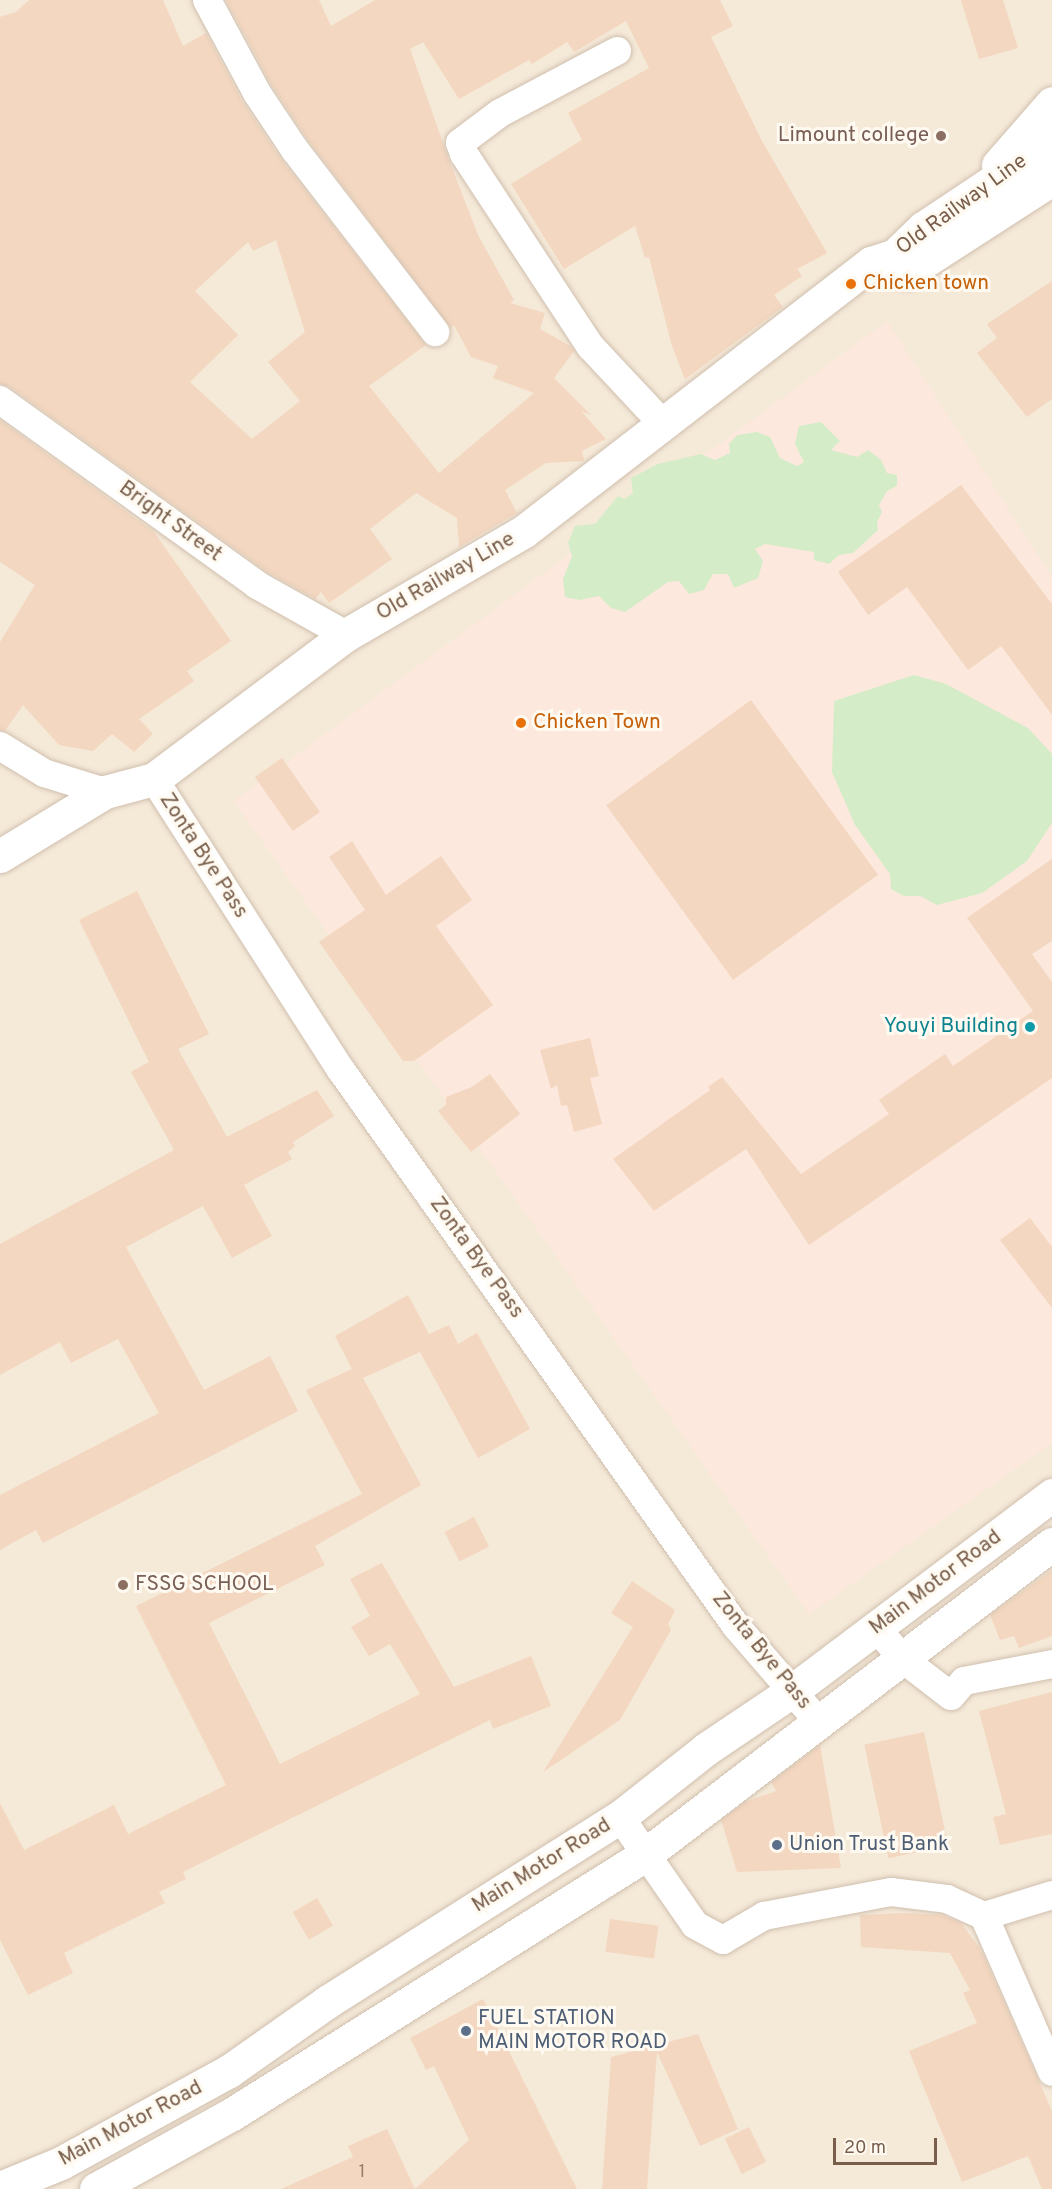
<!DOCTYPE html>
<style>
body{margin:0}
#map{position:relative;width:1052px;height:2189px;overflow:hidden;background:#fdf6ea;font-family:Overpass,sans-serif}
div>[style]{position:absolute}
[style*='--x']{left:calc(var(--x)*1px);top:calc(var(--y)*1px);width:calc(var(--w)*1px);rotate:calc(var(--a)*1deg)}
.residential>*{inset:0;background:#f5e9d8;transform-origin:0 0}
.commercial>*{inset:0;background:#fde8dd}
.green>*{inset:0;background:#d4ecc7}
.building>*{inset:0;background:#f3d7c0;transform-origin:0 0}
.roads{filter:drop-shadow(0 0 2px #d0bfae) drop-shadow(0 0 2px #d0bfae)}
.street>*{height:28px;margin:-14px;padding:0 14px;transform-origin:14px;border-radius:14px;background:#fff}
.secondary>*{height:33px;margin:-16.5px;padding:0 16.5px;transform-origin:16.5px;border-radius:16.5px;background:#fff}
.dots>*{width:16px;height:16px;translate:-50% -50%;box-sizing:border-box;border:3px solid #fffaf1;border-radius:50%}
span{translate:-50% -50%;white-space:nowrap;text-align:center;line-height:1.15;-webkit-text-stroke:6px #fffaf1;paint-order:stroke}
.number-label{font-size:18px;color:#987c68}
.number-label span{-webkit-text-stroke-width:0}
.education-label{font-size:21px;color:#785e54}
.right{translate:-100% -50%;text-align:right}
.left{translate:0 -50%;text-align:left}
.street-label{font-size:21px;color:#795e4b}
.food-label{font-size:21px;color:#c56008}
.culture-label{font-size:21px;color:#0d838f}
.service-label{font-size:21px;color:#4e5e75}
.scale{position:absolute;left:833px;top:2138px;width:104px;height:27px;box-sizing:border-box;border:3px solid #795e4b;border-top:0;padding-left:8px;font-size:18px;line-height:21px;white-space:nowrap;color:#795e4b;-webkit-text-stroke:4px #fffaf1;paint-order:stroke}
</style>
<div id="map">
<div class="residential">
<i style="left:0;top:0;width:1052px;height:2189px"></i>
</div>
<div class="commercial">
<i style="clip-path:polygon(887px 321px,1052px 577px,1052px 1443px,809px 1614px,234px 801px)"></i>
</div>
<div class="green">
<i style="clip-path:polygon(821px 422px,840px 441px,831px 450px,857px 457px,868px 450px,881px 460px,887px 473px,897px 475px,897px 486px,887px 491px,879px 505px,882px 512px,877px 522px,878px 530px,853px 553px,839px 555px,829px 564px,814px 560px,814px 552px,765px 544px,755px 549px,763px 561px,758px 578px,734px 588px,728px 574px,713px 574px,704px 590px,689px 594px,679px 581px,668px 582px,625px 612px,611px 608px,599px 596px,579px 600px,565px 597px,563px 579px,572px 556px,568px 543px,575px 526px,595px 524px,618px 496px,625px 499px,633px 493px,631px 478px,658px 464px,701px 454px,715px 460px,730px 453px,729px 444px,737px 435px,757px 432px,770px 437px,780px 458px,797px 466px,804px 462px,795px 444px,799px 426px)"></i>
<i style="clip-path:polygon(914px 675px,946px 684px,1028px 728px,1052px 754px,1052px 823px,1027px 861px,982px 893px,937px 905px,920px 896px,904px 896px,891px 889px,890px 874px,855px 825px,832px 772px,834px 701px)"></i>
</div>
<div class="building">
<i style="clip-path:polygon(evenodd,29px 0,163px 0,183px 46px,206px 33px,242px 101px,281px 159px,426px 345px,369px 386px,439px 473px,534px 393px,493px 378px,498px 366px,471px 357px,454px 325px,451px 328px,308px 140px,271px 84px,226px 0,319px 0,331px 26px,375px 0,720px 0,733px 26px,711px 37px,762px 141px,827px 253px,797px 269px,802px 276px,774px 295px,783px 307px,685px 379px,672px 346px,649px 257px,645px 258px,635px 226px,564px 269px,511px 184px,582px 140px,568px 113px,649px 68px,626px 21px,574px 52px,567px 42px,532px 64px,529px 60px,459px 99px,423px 42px,410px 49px,449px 160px,478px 235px,514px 300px,510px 303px,545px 313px,540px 329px,570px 346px,574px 351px,554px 378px,591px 415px,581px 411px,606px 439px,582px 451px,584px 461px,546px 463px,505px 490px,517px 513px,459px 547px,457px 518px,416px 493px,370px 529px,392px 559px,329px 603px,321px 592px,315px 599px,266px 571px,10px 387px,0 384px,0 17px,16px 12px,29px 0,276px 240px,305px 332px,268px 362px,300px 401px,252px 439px,190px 382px,238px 335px,195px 291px,248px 242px,253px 251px,276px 240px)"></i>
<i style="clip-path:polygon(961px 0,1003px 0,1018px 48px,979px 59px)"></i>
<i style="clip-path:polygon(1052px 281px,1052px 399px,1027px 417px,977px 353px,997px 338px,987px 324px)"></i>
<i style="clip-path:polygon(0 420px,154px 532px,231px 641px,187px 671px,194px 681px,139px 719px,153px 734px,134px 752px,112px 734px,93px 751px,59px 745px,23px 705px,5px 731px,0 730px,0 642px,35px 585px,0 562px)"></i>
<i style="clip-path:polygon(961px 485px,1052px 604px,1052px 715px,1001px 646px,968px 670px,907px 587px,868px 615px,838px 572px)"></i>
<i style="left:751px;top:700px;width:216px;height:179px;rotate:54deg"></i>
<i style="left:282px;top:758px;width:66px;height:33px;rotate:55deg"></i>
<i style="clip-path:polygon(352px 841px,386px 895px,441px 856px,472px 900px,436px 926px,493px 1005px,414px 1061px,403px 1061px,319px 942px,365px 910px,329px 857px)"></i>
<i style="clip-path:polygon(1052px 859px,1052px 941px,1032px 954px,1052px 982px,1052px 1078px,809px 1245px,746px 1149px,654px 1211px,613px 1159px,710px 1090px,708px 1087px,722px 1077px,801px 1174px,889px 1114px,879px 1100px,945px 1054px,953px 1066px,1033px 1011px,967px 918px)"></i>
<i style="clip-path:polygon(137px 891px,209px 1034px,178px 1049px,227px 1137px,317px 1090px,334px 1116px,293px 1142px,295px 1146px,288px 1152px,292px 1159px,244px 1185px,272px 1236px,232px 1258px,203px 1206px,126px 1247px,204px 1390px,270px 1356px,298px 1411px,43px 1543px,36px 1530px,0 1550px,0 1495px,159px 1413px,118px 1339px,71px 1363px,60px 1342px,0 1375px,0 1244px,174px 1150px,131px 1072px,149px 1062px,79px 920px)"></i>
<i style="clip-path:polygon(590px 1038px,599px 1076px,590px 1078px,602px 1124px,574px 1132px,567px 1105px,561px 1106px,557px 1085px,551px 1089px,540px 1050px)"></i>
<i style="clip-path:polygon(490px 1074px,520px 1114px,471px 1152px,438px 1111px,446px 1105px,446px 1097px,472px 1087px)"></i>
<i style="clip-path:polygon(1030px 1218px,1052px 1247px,1052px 1308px,1000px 1240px)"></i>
<i style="clip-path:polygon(408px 1295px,429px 1334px,449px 1325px,458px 1344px,477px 1333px,530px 1429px,478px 1458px,420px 1352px,363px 1378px,421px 1485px,315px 1546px,325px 1565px,209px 1623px,280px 1764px,420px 1694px,390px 1644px,369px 1656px,351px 1627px,370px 1616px,350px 1579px,382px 1563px,454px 1687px,531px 1656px,551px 1706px,493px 1729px,490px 1720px,183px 1872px,186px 1879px,159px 1892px,165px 1903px,64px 1953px,73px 1973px,28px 1995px,0 1940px,0 1803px,24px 1850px,114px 1805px,128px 1834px,226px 1785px,136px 1606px,362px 1494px,306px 1390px,352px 1369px,335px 1336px)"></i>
<i style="left:474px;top:1517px;width:33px;height:33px;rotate:63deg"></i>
<i style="clip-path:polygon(1052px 1570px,1052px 1636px,1019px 1648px,1014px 1636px,1000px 1640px,990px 1615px)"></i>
<i style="clip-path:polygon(632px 1581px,675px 1610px,668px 1624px,671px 1630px,620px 1720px,543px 1772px,633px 1627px,611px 1613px)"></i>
<i style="clip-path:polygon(1052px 1692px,1052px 1834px,1000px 1845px,993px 1817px,1006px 1814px,979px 1711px)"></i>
<i style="left:924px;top:1732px;width:116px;height:61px;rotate:78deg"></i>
<i style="clip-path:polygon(820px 1745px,841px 1868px,737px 1872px,721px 1820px,745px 1802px,776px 1791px,771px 1782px)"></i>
<i style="left:317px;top:1898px;width:32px;height:28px;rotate:60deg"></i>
<i style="clip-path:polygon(905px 1913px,942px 1915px,961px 1923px,981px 1950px,1052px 2111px,1052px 2189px,1042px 2189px,1028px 2156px,962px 2182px,909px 2051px,977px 2023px,963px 1993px,970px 1990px,950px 1953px,861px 1947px,860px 1915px)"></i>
<i style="left:610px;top:1919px;width:49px;height:33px;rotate:8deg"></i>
<i style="clip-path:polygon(483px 1999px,577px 2189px,281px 2189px,353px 2157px,348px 2146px,387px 2129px,415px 2189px,469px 2140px,434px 2066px,426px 2070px,410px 2038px)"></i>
<i style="clip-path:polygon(698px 2034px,738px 2129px,700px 2146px,657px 2052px,647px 2189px,602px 2189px,611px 2057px)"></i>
<i style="left:749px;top:2127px;width:39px;height:27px;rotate:64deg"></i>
</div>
<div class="roads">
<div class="street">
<i style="--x:207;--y:0;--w:106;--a:61.7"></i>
<i style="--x:257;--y:93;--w:69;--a:56.3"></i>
<i style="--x:295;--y:150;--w:230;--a:52.4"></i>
<i style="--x:617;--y:51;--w:132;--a:152.1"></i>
<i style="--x:500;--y:113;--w:50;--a:143.1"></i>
<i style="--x:460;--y:143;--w:12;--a:70"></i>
<i style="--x:464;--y:154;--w:231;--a:56.7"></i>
<i style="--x:591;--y:347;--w:105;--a:46.9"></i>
<i style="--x:0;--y:400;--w:317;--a:35.7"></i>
<i style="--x:257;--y:585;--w:102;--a:29.3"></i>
<i style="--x:0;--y:746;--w:52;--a:31.5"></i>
<i style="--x:44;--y:773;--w:64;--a:17.3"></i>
<i style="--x:154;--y:779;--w:346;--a:57.3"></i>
<i style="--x:341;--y:1070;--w:682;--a:54.61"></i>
<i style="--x:736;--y:1626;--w:127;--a:49.2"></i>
<i style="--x:876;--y:1628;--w:43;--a:48.8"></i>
<i style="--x:904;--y:1660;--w:59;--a:37.5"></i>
<i style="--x:951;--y:1696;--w:20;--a:-49"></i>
<i style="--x:964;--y:1681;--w:90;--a:-10.9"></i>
<i style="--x:620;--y:1817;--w:131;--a:55.2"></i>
<i style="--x:695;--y:1925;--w:32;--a:28"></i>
<i style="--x:723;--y:1940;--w:48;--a:-30.3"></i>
<i style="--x:764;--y:1916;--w:129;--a:-10.7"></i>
<i style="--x:891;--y:1892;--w:56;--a:7.1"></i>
<i style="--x:947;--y:1899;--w:41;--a:24.7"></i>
<i style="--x:984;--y:1916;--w:71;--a:-17.2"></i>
<i style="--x:984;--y:1916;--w:170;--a:66.4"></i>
</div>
<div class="secondary">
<i style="--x:998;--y:165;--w:82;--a:-48.9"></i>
<i style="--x:871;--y:263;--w:38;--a:14"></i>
<i style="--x:908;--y:272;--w:171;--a:-32.9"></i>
<i style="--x:0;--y:856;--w:123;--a:-31.4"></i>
<i style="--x:105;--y:792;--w:51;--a:-14.9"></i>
<i style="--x:154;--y:779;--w:240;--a:-36.9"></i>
<i style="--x:346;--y:635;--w:205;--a:-30.2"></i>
<i style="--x:523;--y:532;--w:440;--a:-37.7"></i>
<i style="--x:871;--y:263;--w:25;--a:-18"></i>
<i style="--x:895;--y:255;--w:39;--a:-44"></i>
<i style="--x:923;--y:228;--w:155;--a:-33.7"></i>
<i style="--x:0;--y:2188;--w:66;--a:-22.3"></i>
<i style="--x:61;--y:2163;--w:192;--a:-28.7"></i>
<i style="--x:229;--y:2071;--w:120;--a:-35.1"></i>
<i style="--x:327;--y:2002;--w:347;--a:-32.3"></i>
<i style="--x:620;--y:1817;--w:110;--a:-38.3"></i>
<i style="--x:706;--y:1749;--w:104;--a:-34"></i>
<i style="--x:792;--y:1691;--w:326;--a:-37"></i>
<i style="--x:96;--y:2189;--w:155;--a:-28.9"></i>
<i style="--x:232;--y:2114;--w:489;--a:-32.1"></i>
<i style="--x:646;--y:1854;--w:511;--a:-37.36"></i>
</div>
</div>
<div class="dots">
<i style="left:941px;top:136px;background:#8d6e63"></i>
<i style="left:851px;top:284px;background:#e8710a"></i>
<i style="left:521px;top:723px;background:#e8710a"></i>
<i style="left:1030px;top:1027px;background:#0f9aa8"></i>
<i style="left:123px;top:1585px;background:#8d6e63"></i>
<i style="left:777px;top:1845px;background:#5c6f8a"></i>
<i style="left:466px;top:2031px;background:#5c6f8a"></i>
</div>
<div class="number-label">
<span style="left:362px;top:2173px">1</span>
</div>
<div class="education-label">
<span class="right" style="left:929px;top:136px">Limount college</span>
<span class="left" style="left:135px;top:1585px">FSSG SCHOOL</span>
</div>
<div class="street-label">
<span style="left:962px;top:205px;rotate:-36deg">Old Railway Line</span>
<span style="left:170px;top:522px;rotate:36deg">Bright Street</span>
<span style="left:446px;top:577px;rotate:-30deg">Old Railway Line</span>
<span style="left:203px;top:856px;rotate:57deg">Zonta Bye Pass</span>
<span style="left:476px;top:1258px;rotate:54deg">Zonta Bye Pass</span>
<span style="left:936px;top:1583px;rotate:-37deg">Main Motor Road</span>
<span style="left:761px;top:1651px;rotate:51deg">Zonta Bye Pass</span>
<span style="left:542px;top:1866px;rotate:-32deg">Main Motor Road</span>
<span style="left:131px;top:2124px;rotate:-28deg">Main Motor Road</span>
</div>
<div class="food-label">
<span class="left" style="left:863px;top:284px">Chicken town</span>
<span class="left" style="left:533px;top:723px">Chicken Town</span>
</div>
<div class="culture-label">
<span class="right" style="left:1018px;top:1027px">Youyi Building</span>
</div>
<div class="service-label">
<span class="left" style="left:789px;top:1845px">Union Trust Bank</span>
<span class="left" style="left:478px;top:2031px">FUEL STATION<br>MAIN MOTOR ROAD</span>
</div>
<div class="scale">20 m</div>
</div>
